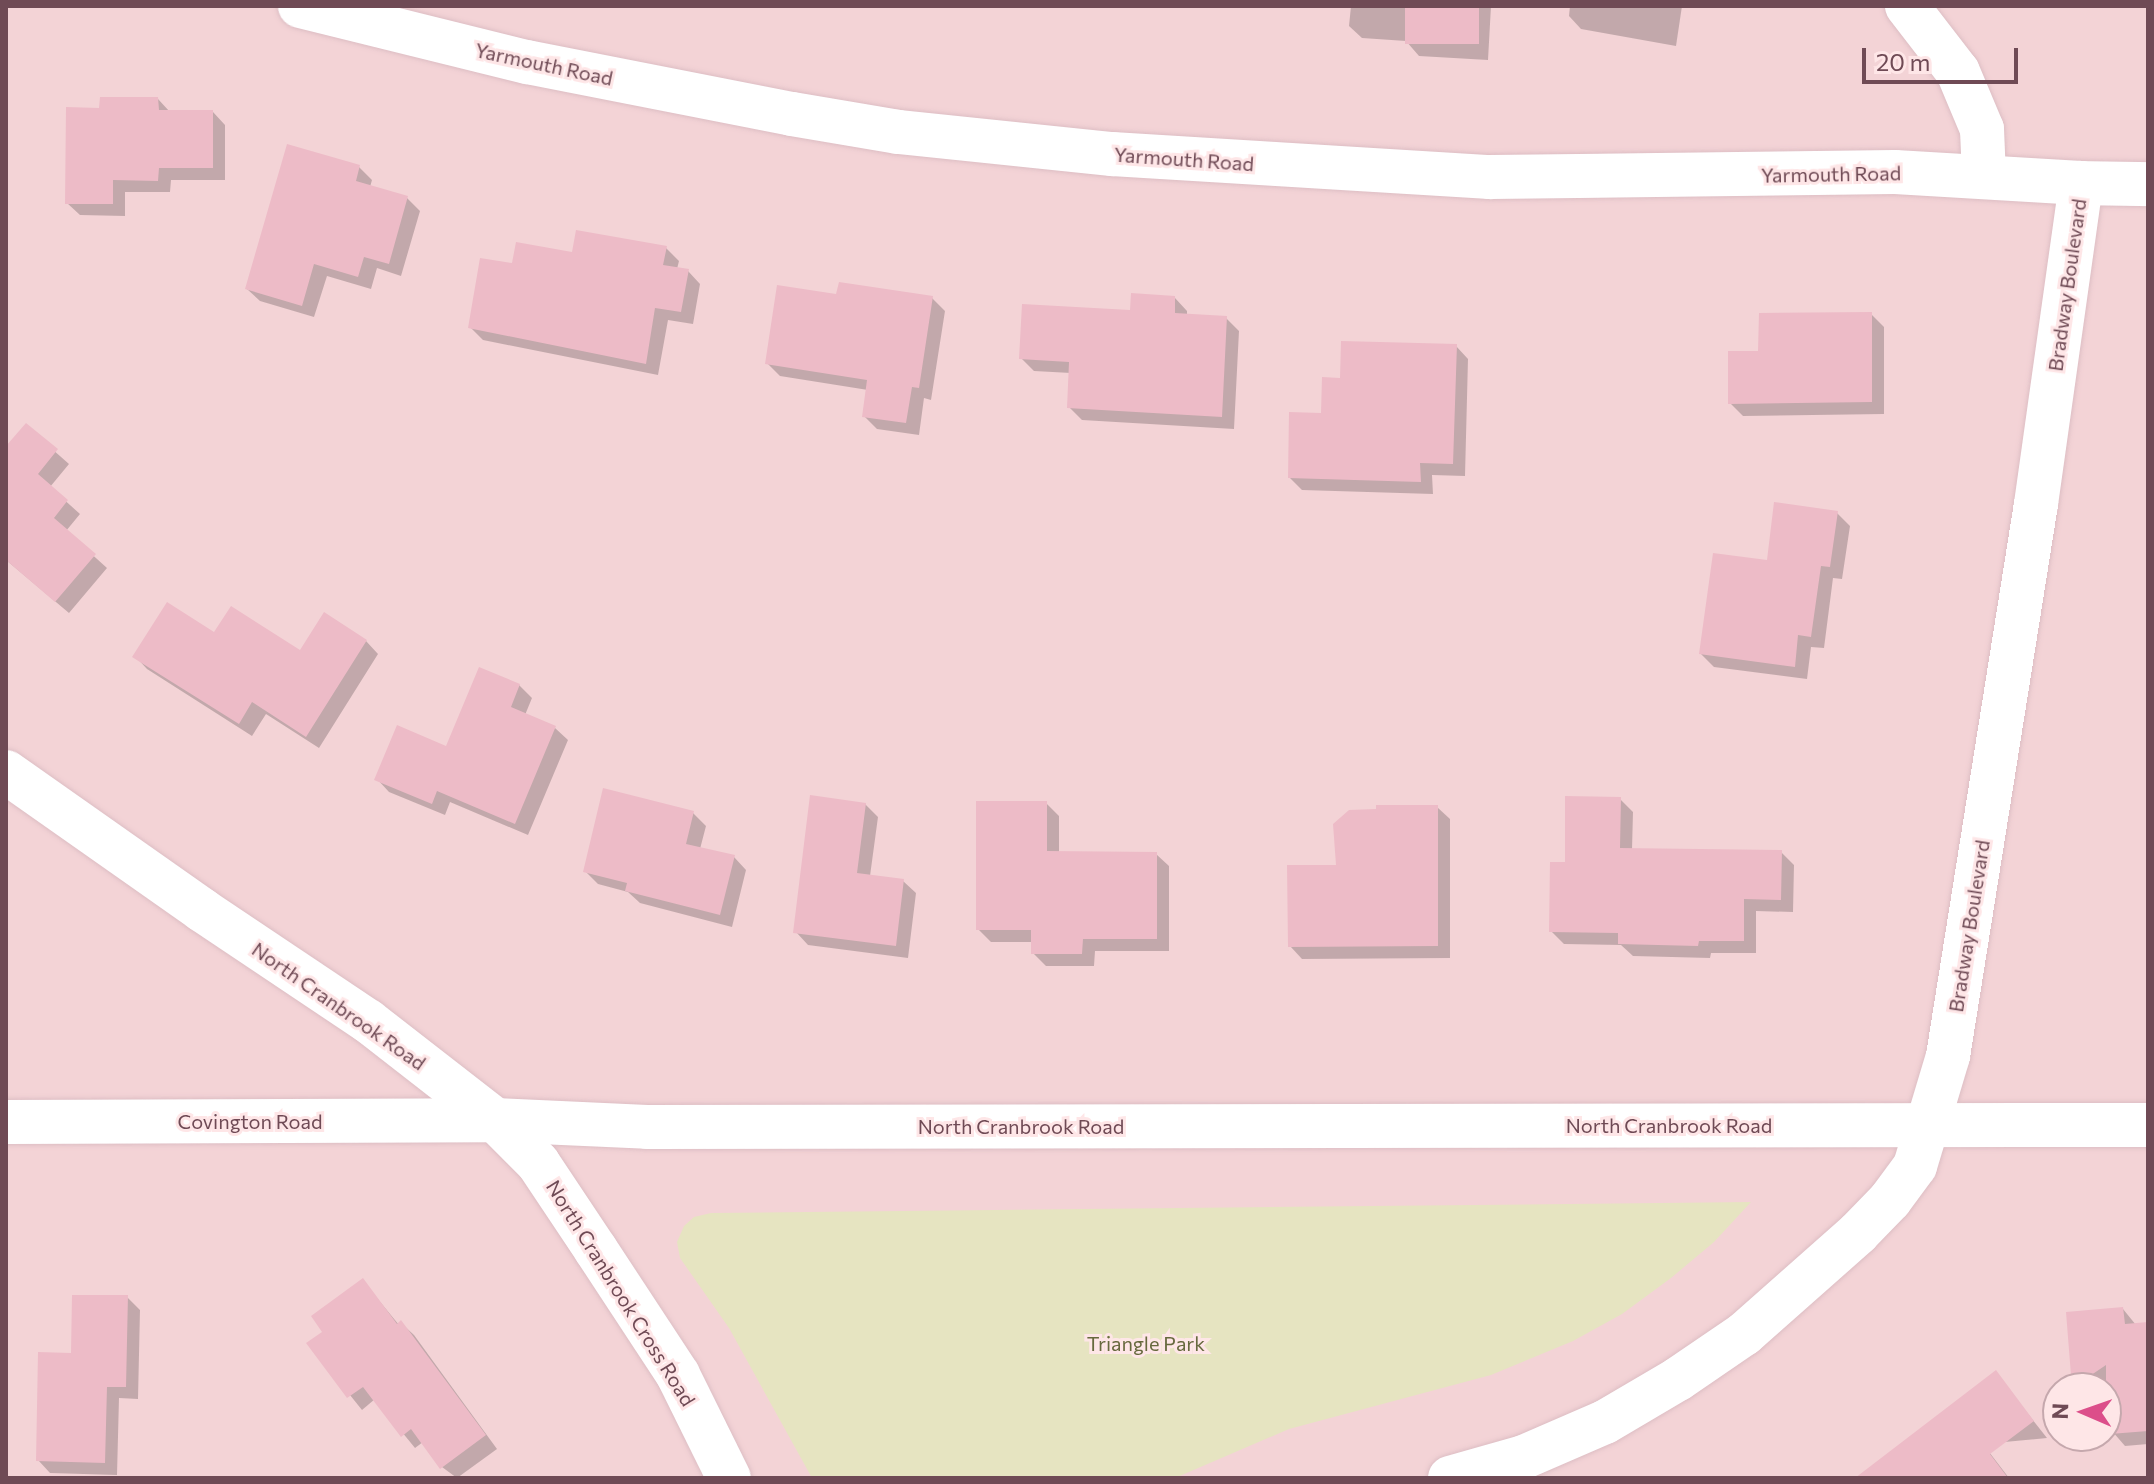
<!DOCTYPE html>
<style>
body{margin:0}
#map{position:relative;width:2154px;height:1484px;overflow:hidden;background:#fae1e2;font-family:Commissioner,sans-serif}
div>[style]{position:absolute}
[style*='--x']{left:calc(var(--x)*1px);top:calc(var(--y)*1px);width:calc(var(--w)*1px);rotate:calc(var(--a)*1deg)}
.residential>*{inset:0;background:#f3d3d6}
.green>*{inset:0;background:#e6e4c1}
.shadow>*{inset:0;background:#0003}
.building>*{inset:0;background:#edbbc7;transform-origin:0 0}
.roads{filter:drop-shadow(0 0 2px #ddbec4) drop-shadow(0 0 2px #ddbec4)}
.street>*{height:44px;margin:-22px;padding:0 22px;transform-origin:22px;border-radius:22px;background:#fff}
.secondary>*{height:44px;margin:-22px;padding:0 22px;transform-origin:22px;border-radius:22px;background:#fff}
span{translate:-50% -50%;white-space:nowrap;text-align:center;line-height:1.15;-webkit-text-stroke:6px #fee6e7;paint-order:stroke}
.street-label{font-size:20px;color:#6f4a55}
.park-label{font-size:20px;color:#67693e}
.frame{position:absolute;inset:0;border:8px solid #6f4a55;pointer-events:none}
.north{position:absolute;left:2042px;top:1372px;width:80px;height:80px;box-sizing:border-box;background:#fee6e7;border:2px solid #c5a8ad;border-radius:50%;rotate:272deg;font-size:22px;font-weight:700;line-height:32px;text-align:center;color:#6f4a55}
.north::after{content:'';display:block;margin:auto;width:28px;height:36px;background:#dc4e8a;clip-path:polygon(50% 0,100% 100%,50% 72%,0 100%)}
.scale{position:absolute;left:1862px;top:48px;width:156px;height:36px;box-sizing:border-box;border:4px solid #6f4a55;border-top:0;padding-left:10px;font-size:24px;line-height:28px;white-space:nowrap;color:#6f4a55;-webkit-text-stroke:6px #fee6e7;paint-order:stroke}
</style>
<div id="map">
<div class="residential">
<i style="clip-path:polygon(evenodd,6px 6px,2148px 6px,2148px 1478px,6px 1478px,6px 6px,2058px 1388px,2106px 1388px,2106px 1436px,2058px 1436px,2058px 1388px)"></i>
</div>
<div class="green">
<i style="clip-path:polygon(1751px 1202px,1714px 1242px,1671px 1278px,1622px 1314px,1573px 1341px,1491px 1375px,1289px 1429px,1175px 1478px,812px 1478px,729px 1328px,680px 1258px,677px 1242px,684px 1226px,694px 1217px,711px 1213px)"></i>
</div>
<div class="shadow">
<i style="clip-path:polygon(1351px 6px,1491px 6px,1488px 60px,1419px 56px,1406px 41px,1362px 38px,1349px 26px)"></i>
<i style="clip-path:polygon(1570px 6px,1682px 6px,1676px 46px,1581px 29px,1569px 16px)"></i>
<i style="clip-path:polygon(158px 99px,170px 112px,213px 112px,225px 125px,225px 180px,171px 180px,170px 192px,125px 192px,125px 216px,80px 215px,67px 203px,101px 110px)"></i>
<i style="clip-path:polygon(359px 167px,372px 180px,370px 187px,407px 198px,420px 211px,401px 276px,377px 268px,371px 289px,327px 276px,314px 317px,260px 301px,247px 289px)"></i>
<i style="clip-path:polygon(666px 248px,679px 261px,677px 269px,688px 271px,700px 284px,693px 324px,668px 320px,658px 375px,483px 340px,470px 327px,513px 266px,573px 254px)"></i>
<i style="clip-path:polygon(838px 297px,932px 298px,945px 311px,931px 400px,924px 398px,919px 435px,877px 429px,864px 416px,868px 390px,780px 376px,767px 363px)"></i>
<i style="clip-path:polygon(1175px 298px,1187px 311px,1187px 316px,1226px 318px,1239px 331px,1234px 429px,1082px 420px,1069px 407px,1071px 373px,1034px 371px,1021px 358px)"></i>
<i style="clip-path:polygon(1871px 314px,1884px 327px,1884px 414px,1743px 416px,1730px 403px,1760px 353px)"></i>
<i style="clip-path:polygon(1456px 346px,1468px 359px,1465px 476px,1432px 475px,1433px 494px,1302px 490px,1290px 478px,1341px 380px)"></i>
<i style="clip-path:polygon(26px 426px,69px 464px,50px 487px,80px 514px,66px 531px,107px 568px,69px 613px,6px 560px,6px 449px)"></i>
<i style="clip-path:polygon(1837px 513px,1850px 526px,1842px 579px,1833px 578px,1824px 648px,1811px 647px,1807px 679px,1714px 667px,1701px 654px,1769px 563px)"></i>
<i style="clip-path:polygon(215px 635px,301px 652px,366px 641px,378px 654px,319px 748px,266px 714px,252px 736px,147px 669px,135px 656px)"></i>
<i style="clip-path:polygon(519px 685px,532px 698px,525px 715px,555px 728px,568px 740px,528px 835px,450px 802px,445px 815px,389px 792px,377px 779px,447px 748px)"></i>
<i style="clip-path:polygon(1620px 799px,1633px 812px,1632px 850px,1781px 852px,1794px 865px,1793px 912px,1756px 911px,1756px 953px,1711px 953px,1710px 958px,1633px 956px,1621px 945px,1564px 944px,1551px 931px,1567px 864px)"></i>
<i style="clip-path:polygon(1046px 803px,1059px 816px,1059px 853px,1156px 854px,1169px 866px,1169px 951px,1095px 951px,1094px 966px,1046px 966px,1033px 953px,1033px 942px,991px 942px,978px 929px)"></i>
<i style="clip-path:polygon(865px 804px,878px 817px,870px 876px,903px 881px,916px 893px,908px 958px,808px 945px,796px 932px)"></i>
<i style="clip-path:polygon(1437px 807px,1450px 819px,1450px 958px,1302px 959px,1290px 946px)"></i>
<i style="clip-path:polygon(693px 813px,706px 826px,700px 849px,734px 857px,746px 870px,732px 927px,640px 903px,628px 892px,598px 884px,585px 871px)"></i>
<i style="clip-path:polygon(363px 1281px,399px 1325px,401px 1323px,414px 1335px,497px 1449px,457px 1478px,442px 1467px,423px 1442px,415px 1448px,375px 1399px,362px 1410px,309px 1344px,325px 1332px)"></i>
<i style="clip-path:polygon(127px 1297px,140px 1310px,138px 1399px,119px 1398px,117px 1475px,50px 1473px,38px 1460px,72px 1355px)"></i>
<i style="clip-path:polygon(2123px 1309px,2136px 1325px,2148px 1324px,2148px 1444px,2125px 1446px,2112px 1431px,2106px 1432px,2106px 1388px,2074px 1388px,2068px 1314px)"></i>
<i style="clip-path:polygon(1996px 1373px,2047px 1438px,1983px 1444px,2009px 1478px,1881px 1478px)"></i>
</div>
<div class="building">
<i style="left:1405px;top:6px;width:74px;height:38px"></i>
<i style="clip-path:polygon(100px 97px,158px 97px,159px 110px,213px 110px,213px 168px,159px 168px,158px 181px,113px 180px,113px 204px,65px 204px,66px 107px,99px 108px)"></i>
<i style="clip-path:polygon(287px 144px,360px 165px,356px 181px,408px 196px,389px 264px,364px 257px,358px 277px,314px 264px,302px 306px,245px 289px)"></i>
<i style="clip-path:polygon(576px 230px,667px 246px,663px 265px,689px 269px,681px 312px,655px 308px,646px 364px,468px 328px,480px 258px,512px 263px,516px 242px,572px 252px)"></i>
<i style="clip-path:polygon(839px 282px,933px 296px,919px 388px,912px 387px,906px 423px,862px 417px,867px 380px,765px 364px,777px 285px,836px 294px)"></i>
<i style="clip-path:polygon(1131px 293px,1175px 296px,1175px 313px,1227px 316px,1222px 417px,1067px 408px,1069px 362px,1019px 359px,1022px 304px,1130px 310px)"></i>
<i style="clip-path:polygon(1872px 312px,1872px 402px,1728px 404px,1728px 351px,1758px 351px,1759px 313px)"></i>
<i style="clip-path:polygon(1341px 341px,1457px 344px,1453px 464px,1420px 463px,1421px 482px,1288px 478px,1289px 412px,1321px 413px,1322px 377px,1340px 378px)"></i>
<i style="clip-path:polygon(26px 423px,58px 449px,38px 474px,68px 500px,54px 518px,96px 554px,55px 602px,6px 560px,6px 446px)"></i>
<i style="clip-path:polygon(1774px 502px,1838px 511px,1830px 567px,1821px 566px,1811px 637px,1798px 635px,1795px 667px,1699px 654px,1713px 553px,1767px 560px)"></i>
<i style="clip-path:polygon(167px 602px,214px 632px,231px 606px,300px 650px,324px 612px,367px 640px,306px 737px,252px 702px,239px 724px,132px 657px)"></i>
<i style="clip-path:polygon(479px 667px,520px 684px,511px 707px,556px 726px,515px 824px,437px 791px,432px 804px,374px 780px,397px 725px,446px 746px)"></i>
<i style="clip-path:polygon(603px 788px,694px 811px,686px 844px,735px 855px,720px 915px,625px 891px,627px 883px,583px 872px)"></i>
<i style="clip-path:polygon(810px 795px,866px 803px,857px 873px,904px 879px,896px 946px,793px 933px)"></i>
<i style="clip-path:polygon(1565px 796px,1621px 797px,1620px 848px,1782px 850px,1781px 900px,1744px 899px,1744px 941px,1699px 941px,1698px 946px,1618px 944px,1618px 933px,1549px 932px,1550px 862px,1565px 862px)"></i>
<i style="clip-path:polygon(976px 801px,1047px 801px,1047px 851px,1157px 852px,1157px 939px,1083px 939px,1082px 954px,1031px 954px,1031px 930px,976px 930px)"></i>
<i style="clip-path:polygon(1376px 805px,1438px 805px,1438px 946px,1288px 947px,1287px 865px,1336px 865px,1333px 824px,1349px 810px,1376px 809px)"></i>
<i style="clip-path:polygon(363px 1278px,397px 1324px,401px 1320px,486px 1435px,440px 1469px,411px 1429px,401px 1437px,363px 1387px,347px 1398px,306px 1343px,322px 1332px,311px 1316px)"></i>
<i style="clip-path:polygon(72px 1295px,128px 1295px,126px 1387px,107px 1387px,105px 1463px,36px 1461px,38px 1352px,71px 1353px)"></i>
<i style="clip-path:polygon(2123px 1307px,2125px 1324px,2148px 1322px,2148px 1431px,2110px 1434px,2109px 1418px,2106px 1418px,2106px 1365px,2072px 1388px,2066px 1312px)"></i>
<i style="clip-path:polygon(1996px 1370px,2034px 1421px,1990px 1454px,2008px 1478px,1855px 1478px)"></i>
</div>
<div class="roads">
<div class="street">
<i style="--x:300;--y:6;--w:234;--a:13.9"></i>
<i style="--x:527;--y:62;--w:270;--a:11.1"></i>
<i style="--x:792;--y:114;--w:108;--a:9.6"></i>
<i style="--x:898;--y:132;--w:215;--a:5.9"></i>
<i style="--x:1112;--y:154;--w:379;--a:3.5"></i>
<i style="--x:1490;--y:177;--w:405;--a:-0.7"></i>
<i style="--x:1895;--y:172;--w:186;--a:3.4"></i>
<i style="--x:1907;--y:6;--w:83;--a:52.3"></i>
<i style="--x:1958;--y:72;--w:62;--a:67.2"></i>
<i style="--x:1982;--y:129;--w:48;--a:87.6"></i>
<i style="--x:495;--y:1120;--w:61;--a:45"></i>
<i style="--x:538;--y:1163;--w:105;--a:56.3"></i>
<i style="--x:596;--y:1250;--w:149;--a:56.7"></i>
<i style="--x:678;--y:1375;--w:115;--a:63.7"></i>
<i style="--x:1450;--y:1478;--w:77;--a:-15.8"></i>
<i style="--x:1524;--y:1457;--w:88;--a:-23.4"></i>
<i style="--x:1605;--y:1422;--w:85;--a:-30.5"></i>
<i style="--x:1678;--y:1379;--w:80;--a:-34.3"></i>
<i style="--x:1744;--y:1334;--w:152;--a:-41.5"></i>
<i style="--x:1858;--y:1233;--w:46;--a:-45.9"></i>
<i style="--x:1890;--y:1200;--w:42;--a:-53.7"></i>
<i style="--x:1915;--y:1166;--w:115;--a:-73.3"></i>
<i style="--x:1948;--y:1056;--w:559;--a:-80.94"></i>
<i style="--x:2036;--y:504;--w:324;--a:-82"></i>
<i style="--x:2081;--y:183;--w:67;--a:0.9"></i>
</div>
<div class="secondary">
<i style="--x:6;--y:772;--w:240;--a:35.1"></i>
<i style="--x:202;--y:910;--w:200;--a:33.8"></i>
<i style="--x:368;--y:1021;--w:161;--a:37.9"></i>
<i style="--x:6;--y:1122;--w:489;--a:-0.2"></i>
<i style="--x:495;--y:1120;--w:152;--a:2.6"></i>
<i style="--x:647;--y:1127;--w:1501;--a:-0.08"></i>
</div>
</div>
<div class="street-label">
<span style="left:544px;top:64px;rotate:12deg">Yarmouth Road</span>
<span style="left:1184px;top:159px;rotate:4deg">Yarmouth Road</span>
<span style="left:1831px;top:174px;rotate:-1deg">Yarmouth Road</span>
<span style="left:2067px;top:285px;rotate:-82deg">Bradway Boulevard</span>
<span style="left:1969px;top:926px;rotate:-81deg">Bradway Boulevard</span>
<span style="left:339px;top:1006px;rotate:35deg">North Cranbrook Road</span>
<span style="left:250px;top:1121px">Covington Road</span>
<span style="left:1669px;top:1125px">North Cranbrook Road</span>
<span style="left:1021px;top:1126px">North Cranbrook Road</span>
<span style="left:621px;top:1293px;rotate:58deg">North Cranbrook Cross Road</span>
</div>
<div class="park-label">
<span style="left:1146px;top:1343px">Triangle Park</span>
</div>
<div class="frame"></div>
<div class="north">N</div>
<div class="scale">20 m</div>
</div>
